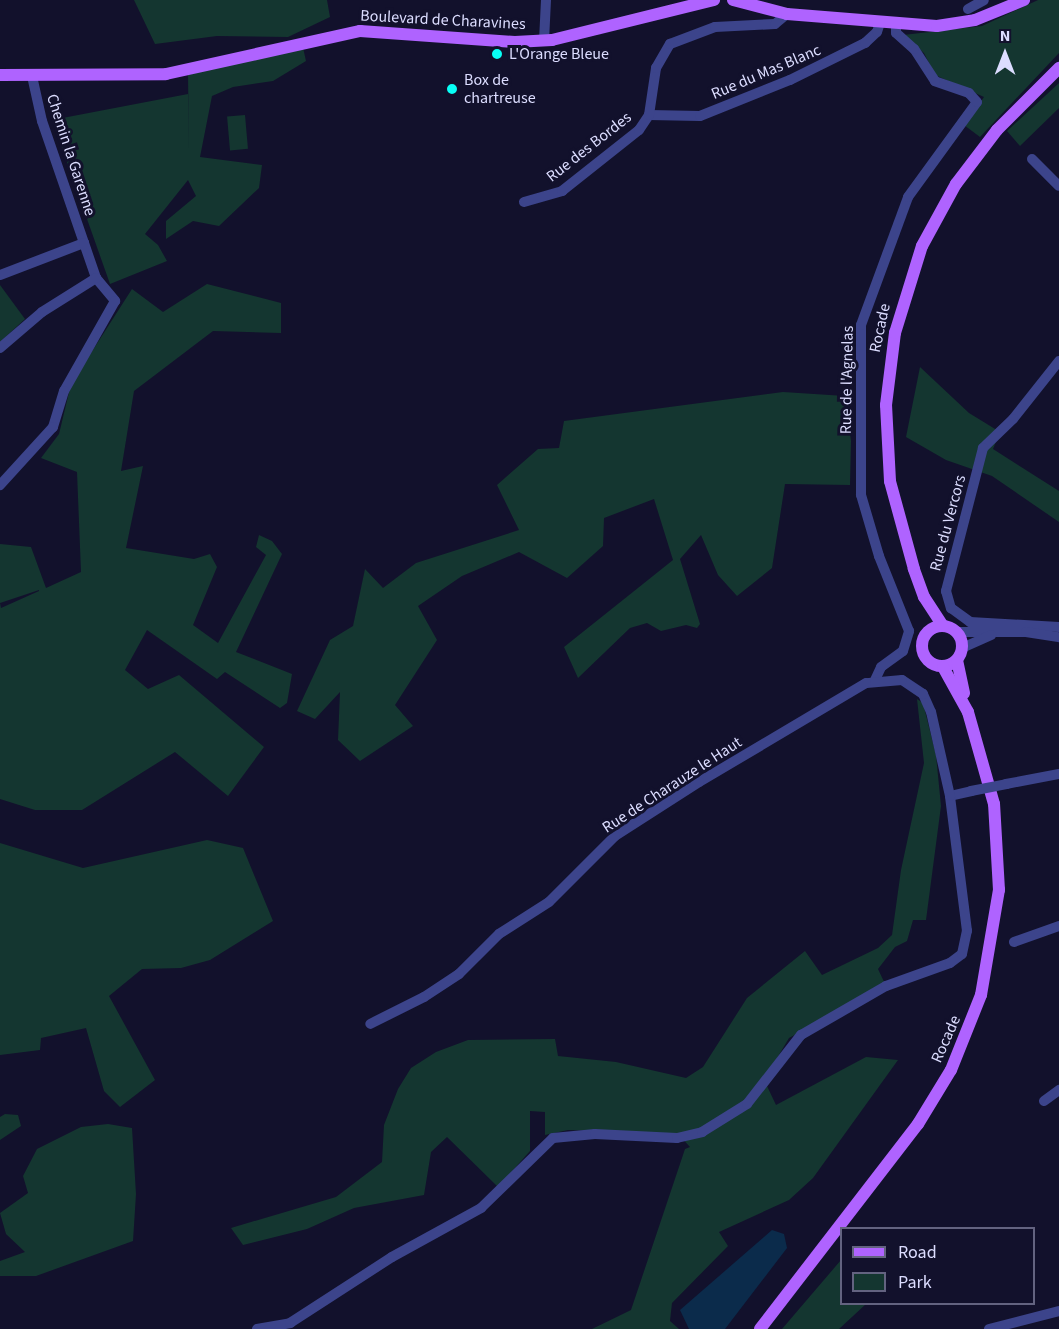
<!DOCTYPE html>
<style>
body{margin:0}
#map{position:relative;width:1059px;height:1329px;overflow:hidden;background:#12112c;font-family:"Source Sans 3",sans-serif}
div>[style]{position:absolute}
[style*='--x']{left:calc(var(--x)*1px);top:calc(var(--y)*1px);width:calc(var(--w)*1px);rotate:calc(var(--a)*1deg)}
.green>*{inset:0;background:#143630;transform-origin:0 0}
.water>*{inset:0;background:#0b2b4b}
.minor>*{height:10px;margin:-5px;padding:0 5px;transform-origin:5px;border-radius:5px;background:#3c448b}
.major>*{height:12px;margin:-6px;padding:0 6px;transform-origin:6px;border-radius:6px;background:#af63ff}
.major>.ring{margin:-6px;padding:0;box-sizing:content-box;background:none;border:12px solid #af63ff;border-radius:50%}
.minor-bridge>*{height:10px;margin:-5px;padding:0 5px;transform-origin:5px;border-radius:5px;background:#3c448b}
.dots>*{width:16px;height:16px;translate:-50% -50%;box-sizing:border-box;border:3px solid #12112c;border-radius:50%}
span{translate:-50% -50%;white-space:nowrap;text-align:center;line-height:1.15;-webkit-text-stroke:6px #12112c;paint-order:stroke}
.street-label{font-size:16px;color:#dcddff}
.poi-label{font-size:16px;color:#dcddff}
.left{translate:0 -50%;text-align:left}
.legend{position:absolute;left:840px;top:1227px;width:195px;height:78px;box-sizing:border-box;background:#12112c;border:2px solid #636380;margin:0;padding:8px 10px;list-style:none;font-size:18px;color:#dcddff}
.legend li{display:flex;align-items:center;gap:12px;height:30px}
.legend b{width:30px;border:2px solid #636380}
.north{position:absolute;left:975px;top:24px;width:60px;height:60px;-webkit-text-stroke:4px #12112c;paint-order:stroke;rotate:0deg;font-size:16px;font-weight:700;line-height:24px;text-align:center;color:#dcddff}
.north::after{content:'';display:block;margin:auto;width:21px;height:27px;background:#dcddff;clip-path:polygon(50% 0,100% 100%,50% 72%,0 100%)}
</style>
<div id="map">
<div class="green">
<i style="clip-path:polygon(134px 0,327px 0,330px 17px,288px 37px,217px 36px,155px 44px)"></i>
<i style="clip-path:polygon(1038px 0,1059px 0,1059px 53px,980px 137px,964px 125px,984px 97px,935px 75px,924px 53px,903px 35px,982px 26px)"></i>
<i style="clip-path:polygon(302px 43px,306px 61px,273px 81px,233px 87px,212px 96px,200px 157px,262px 165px,259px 188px,219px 226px,193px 221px,166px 239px,166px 221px,196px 196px,188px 180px,145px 234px,158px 245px,167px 261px,110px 284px,52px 120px,188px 94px,189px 152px,188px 75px)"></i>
<i style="clip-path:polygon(1059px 83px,1059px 108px,1020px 146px,1007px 131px)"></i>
<i style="left:245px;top:115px;width:34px;height:18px;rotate:85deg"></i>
<i style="clip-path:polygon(evenodd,207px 284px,281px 303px,281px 333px,213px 331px,134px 391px,121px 471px,143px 466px,126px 548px,194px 559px,210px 554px,217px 567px,193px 625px,218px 643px,266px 555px,256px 547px,259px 535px,272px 541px,282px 554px,236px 652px,292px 674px,287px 703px,280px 708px,225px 672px,217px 679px,147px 630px,125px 670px,148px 689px,179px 675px,264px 747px,228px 796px,175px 752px,82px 810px,35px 810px,0 799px,0 544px,31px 547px,46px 588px,81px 572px,77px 472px,41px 458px,59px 434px,71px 384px,132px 289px,163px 312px,207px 284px,39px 590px,39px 591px,1px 608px,0 603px,39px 590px)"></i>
<i style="clip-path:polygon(0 285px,25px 319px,0 342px)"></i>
<i style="clip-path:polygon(920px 367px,969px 413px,1000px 432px,993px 449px,1059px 491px,1059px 522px,992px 476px,946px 460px,906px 437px)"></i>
<i style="clip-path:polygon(783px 392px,845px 396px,851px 441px,850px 485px,785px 484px,772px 568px,737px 596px,718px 575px,701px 535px,680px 559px,700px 624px,697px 628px,686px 625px,661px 631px,647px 623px,630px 628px,578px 678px,564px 647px,673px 560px,654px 499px,604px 518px,603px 546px,567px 578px,519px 552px,462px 576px,418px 606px,437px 640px,395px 705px,413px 726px,360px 761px,338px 740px,340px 692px,315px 719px,297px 711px,330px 640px,353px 626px,365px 569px,383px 588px,416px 563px,519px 530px,497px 485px,538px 449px,559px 448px,564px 421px)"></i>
<i style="clip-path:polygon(917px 699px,923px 703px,936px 755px,941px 806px,926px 920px,913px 920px,907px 941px,895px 947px,878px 969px,886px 986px,789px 1038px,770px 1070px,767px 1086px,776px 1105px,866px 1057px,898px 1060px,813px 1178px,789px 1200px,719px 1232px,728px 1246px,672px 1303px,670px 1321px,679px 1329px,592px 1329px,631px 1310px,685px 1149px,690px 1147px,678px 1134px,568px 1130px,545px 1135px,545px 1112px,530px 1111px,530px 1151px,498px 1187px,447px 1137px,431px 1152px,424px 1195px,354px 1208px,307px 1229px,243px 1245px,231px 1228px,336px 1197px,382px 1162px,384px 1125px,398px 1089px,411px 1068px,436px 1052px,468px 1040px,555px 1039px,558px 1056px,616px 1062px,686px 1078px,703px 1067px,747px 998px,805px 951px,822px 975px,878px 948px,892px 935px,901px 870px,924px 763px)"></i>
<i style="clip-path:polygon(207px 840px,243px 848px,273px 921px,210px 960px,181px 968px,142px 969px,109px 996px,155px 1080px,120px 1107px,104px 1091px,86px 1028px,41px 1038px,40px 1050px,0 1055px,0 843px,83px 868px)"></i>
<i style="clip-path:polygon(5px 1114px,18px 1115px,21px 1126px,0 1140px,0 1117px)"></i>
<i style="clip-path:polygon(108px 1124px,132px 1128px,136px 1194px,133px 1241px,36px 1276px,0 1276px,0 1261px,25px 1252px,6px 1234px,0 1213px,28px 1193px,23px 1176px,37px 1149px,81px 1127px)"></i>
<i style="clip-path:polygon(841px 1260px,842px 1304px,866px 1304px,839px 1329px,782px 1329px)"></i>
</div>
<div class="water">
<i style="clip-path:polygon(772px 1230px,784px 1234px,787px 1248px,725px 1329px,689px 1329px,680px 1310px)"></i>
</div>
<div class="minor">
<i style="--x:968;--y:9;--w:18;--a:-29"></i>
<i style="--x:544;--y:41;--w:41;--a:-87.2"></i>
<i style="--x:32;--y:76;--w:46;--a:77.5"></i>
<i style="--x:42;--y:121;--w:129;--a:71"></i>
<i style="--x:649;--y:115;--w:51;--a:1.1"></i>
<i style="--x:700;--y:116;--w:97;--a:-21.8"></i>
<i style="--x:790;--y:80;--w:84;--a:-26.3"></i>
<i style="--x:865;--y:43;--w:16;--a:-43"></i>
<i style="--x:877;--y:32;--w:9;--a:-72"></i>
<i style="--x:1032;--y:159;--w:38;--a:45"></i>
<i style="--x:524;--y:202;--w:40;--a:-16"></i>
<i style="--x:562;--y:191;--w:98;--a:-38.4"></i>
<i style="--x:639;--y:130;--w:18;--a:-56"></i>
<i style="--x:649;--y:115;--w:48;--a:-81.5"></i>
<i style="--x:656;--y:68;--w:28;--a:-60"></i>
<i style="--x:670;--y:44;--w:48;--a:-20.7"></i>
<i style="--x:715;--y:27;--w:60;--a:-2.9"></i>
<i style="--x:775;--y:24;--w:16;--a:-40"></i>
<i style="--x:0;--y:275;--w:90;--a:-20.9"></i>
<i style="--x:84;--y:243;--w:37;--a:71"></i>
<i style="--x:96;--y:278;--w:30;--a:50"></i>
<i style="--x:115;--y:301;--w:103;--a:119.5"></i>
<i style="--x:64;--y:391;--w:38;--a:107"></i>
<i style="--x:53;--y:427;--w:79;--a:132.4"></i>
<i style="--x:0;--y:348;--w:55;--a:-40.6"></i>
<i style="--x:42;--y:312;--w:64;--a:-32.2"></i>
<i style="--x:1059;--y:361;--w:74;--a:128.4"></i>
<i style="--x:1013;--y:419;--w:42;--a:136"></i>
<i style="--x:983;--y:448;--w:148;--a:104.5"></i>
<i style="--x:946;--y:591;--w:18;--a:74"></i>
<i style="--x:951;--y:608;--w:24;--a:36"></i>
<i style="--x:970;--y:622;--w:89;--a:3.2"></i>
<i style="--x:957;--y:632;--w:69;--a:0"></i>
<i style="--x:1026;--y:632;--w:33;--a:9"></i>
<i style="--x:962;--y:648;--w:32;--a:-24"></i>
<i style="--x:875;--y:680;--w:14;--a:-65"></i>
<i style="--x:881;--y:667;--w:27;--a:-36"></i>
<i style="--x:903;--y:651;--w:21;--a:-73"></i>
<i style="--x:909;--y:631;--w:81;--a:-111.8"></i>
<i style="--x:879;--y:556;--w:64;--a:-106.4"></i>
<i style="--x:861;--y:495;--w:170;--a:-90"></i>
<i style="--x:861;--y:325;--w:136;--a:-69.8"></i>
<i style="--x:908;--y:197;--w:117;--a:-54"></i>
<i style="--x:977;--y:102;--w:12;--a:-132"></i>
<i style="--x:969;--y:93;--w:36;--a:-161"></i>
<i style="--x:935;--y:81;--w:38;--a:-123"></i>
<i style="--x:914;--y:49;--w:24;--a:-138"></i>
<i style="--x:896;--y:33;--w:8;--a:-90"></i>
<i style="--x:1006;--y:784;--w:54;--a:-10.7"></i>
<i style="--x:950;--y:796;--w:22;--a:-13"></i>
<i style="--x:1014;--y:942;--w:48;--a:-19.6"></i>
<i style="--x:1044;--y:1101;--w:19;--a:-36"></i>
<i style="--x:257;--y:1329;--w:34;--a:-10"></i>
<i style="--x:290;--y:1323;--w:121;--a:-32.9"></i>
<i style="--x:392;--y:1257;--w:102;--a:-28.8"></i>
<i style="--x:481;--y:1208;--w:100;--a:-44.2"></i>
<i style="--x:553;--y:1138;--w:42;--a:-5.4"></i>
<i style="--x:595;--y:1134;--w:82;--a:2.8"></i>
<i style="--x:677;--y:1138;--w:26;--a:-13"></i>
<i style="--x:702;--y:1132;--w:53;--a:-31.9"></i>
<i style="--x:747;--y:1104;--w:88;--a:-52"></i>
<i style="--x:801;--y:1035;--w:98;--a:-30"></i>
<i style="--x:886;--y:986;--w:68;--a:-19.8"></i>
<i style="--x:950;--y:963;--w:15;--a:-37"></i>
<i style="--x:962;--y:954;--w:24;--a:-78"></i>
<i style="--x:967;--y:931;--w:136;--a:-97.2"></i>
<i style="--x:950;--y:796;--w:86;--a:-102.7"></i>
<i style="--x:931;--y:712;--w:20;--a:-114"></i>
<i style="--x:923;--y:694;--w:25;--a:-146"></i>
<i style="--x:902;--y:680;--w:36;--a:175"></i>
<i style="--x:866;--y:683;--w:194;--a:149.3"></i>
<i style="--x:699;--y:782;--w:100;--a:147.3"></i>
<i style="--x:615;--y:836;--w:93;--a:135"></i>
<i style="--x:549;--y:902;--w:59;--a:147.4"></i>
<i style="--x:499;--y:934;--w:57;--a:135"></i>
<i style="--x:459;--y:974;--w:42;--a:146.7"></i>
<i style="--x:424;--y:997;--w:60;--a:153.4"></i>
<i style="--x:989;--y:1329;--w:72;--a:-14.4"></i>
</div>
<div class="major">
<i style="--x:733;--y:0;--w:56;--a:14.5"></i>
<i style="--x:787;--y:14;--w:150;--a:4.6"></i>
<i style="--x:937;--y:26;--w:38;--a:-9"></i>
<i style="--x:975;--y:20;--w:53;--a:-22.2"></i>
<i style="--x:0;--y:75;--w:166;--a:-0.3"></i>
<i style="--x:166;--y:74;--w:199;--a:-12.5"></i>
<i style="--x:360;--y:31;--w:155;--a:4.1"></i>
<i style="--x:515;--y:42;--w:37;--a:-3"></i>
<i style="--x:552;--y:40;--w:167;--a:-13.9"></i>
<i class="ring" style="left:922px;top:626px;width:28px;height:28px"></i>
<i style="--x:943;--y:626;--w:35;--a:-123"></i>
<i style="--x:924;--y:597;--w:30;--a:-110"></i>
<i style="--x:914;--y:569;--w:91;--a:-105.3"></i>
<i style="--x:890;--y:481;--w:76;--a:-93"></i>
<i style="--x:886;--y:405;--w:73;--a:-82.9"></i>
<i style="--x:895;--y:333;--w:91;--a:-72.8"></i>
<i style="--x:922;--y:246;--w:71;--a:-61.3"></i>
<i style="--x:956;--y:184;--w:68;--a:-52.8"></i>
<i style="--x:997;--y:130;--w:88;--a:-45"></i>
<i style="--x:957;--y:660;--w:34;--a:78"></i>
<i style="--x:760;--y:1329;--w:259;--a:-52.4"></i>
<i style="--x:918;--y:1124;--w:63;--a:-58.6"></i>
<i style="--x:951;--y:1070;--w:81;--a:-68.2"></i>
<i style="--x:981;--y:995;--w:107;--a:-80.3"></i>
<i style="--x:999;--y:890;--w:86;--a:-93.3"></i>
<i style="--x:994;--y:804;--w:96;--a:-105.8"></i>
<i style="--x:968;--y:712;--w:51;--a:-119.1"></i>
</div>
<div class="minor-bridge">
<i style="--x:971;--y:791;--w:36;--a:-11"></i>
</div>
<div class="dots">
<i style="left:497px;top:54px;background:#08fff6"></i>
<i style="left:452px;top:89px;background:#08fff6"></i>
</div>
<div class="street-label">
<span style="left:443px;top:20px;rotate:3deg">Boulevard de Charavines</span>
<span style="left:766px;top:72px;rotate:-23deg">Rue du Mas Blanc</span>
<span style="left:589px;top:147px;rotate:-38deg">Rue des Bordes</span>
<span style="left:71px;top:155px;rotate:72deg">Chemin la Garenne</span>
<span style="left:880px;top:328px;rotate:-78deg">Rocade</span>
<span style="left:847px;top:380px;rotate:-89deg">Rue de l'Agnelas</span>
<span style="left:948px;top:523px;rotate:-75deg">Rue du Vercors</span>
<span style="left:672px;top:785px;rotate:-33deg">Rue de Charauze le Haut</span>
<span style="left:946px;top:1039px;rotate:-66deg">Rocade</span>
</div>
<div class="poi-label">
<span class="left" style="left:509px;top:54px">L'Orange Bleue</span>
<span class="left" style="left:464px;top:89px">Box de<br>chartreuse</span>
</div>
<ul class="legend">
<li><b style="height:8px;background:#af63ff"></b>Road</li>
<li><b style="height:16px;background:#143630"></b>Park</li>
</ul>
<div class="north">N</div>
</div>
